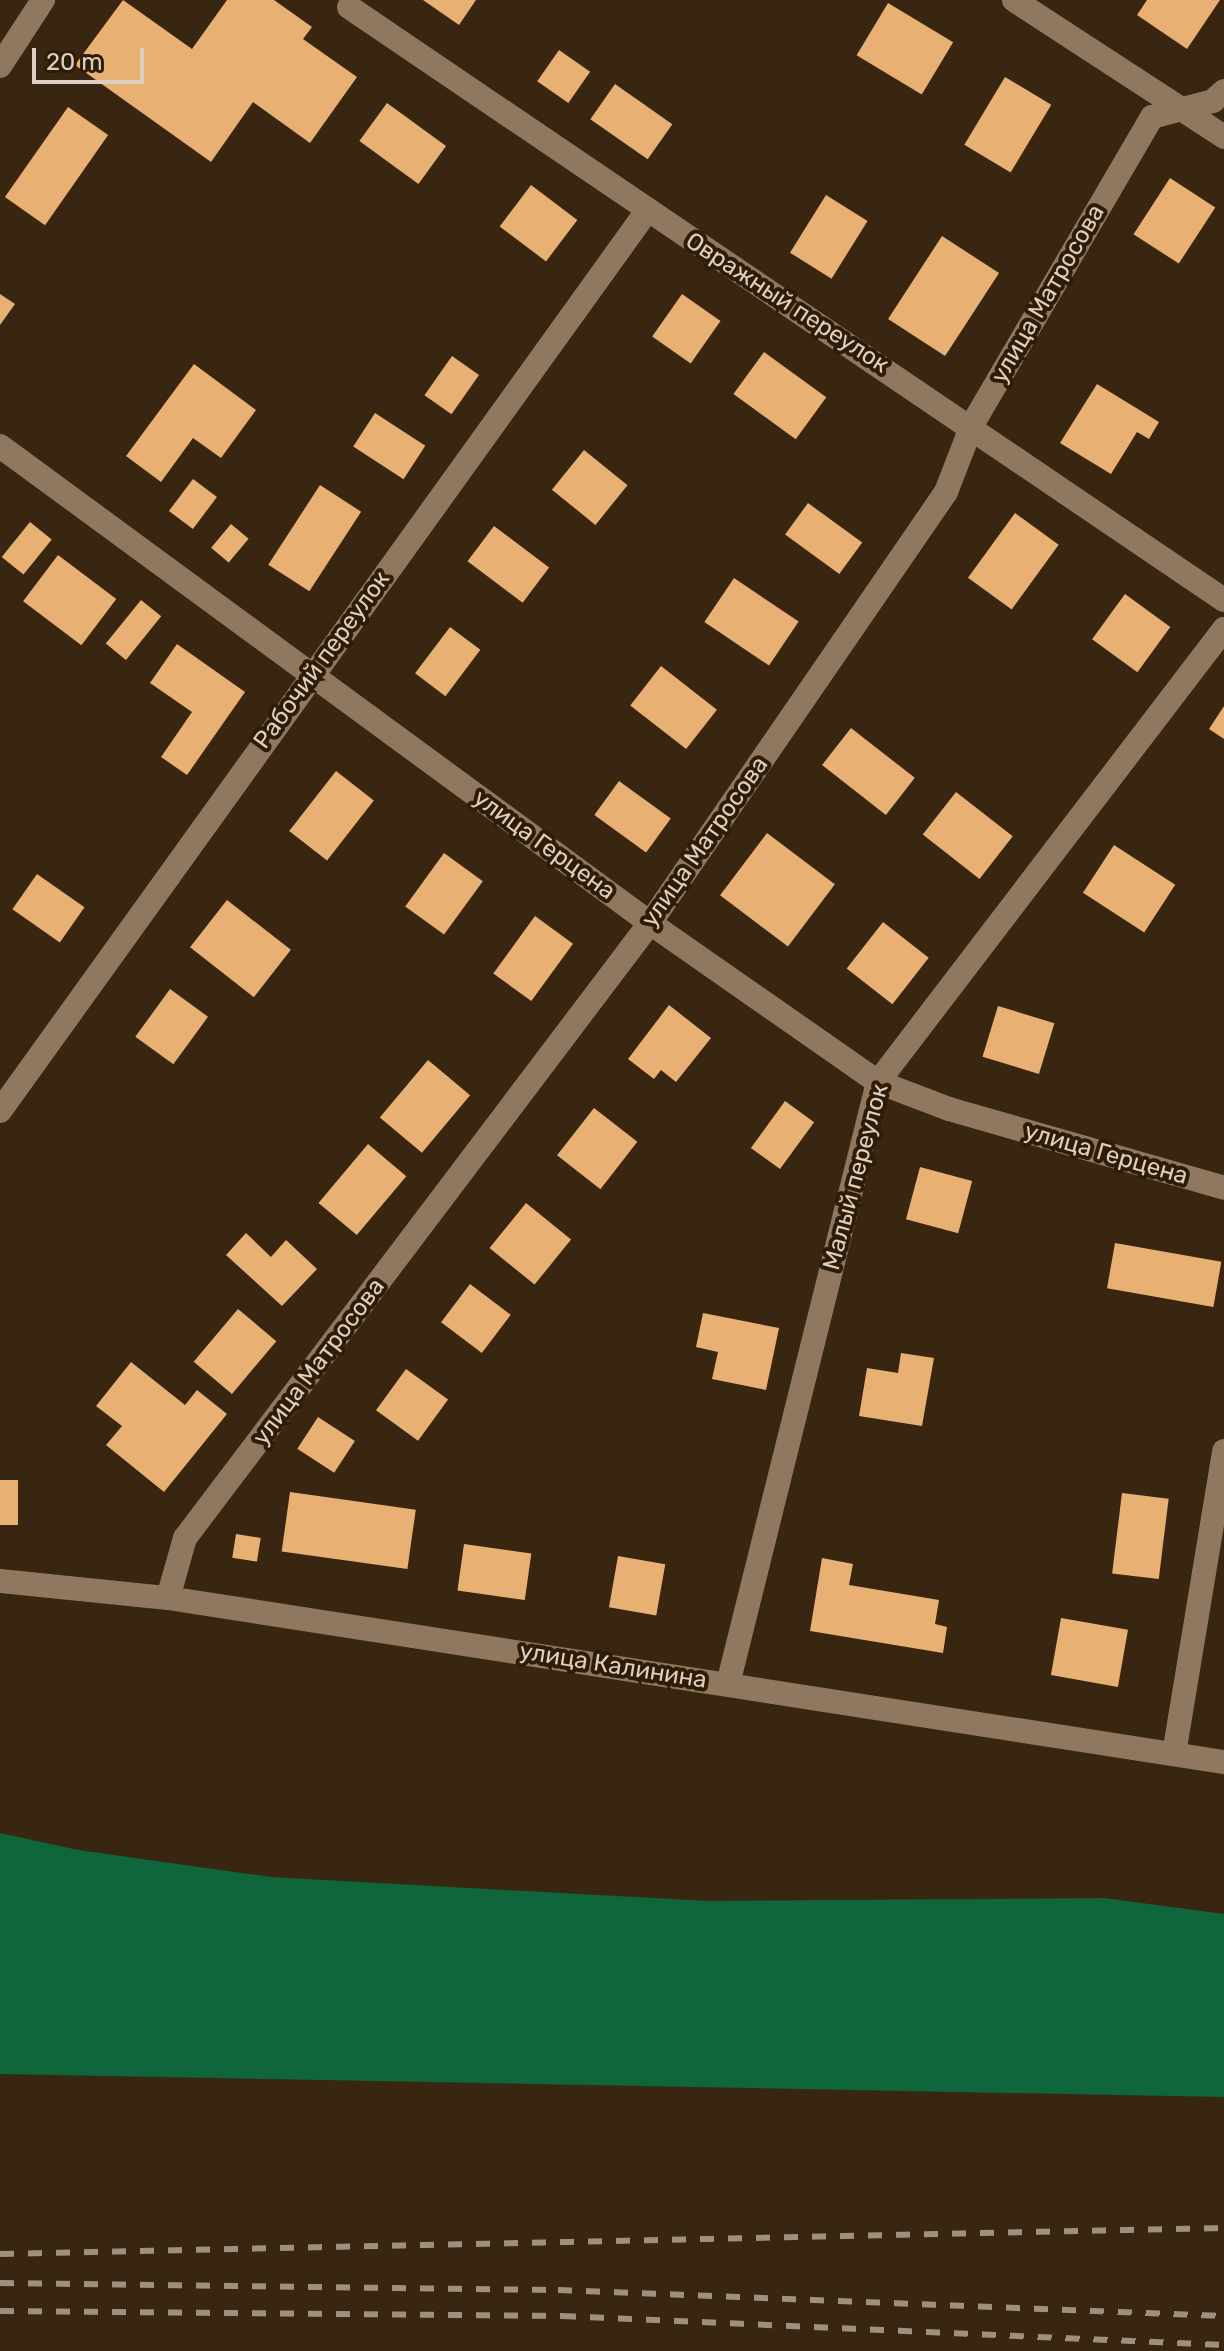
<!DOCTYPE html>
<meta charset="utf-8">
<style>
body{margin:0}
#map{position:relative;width:1224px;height:2351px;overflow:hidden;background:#392610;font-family:Rubik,sans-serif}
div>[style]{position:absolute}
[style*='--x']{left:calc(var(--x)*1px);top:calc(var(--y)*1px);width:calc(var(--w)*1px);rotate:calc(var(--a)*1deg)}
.forest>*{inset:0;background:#0f653c}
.building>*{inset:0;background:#e9b074;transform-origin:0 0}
.minor>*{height:24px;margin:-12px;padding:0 12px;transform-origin:12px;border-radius:12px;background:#8f7760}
.rail>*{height:6px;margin-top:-3px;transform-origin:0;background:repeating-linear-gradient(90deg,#9f8f7f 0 14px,transparent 0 28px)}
span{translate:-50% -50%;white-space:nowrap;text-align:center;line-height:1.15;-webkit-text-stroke:8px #2f1c06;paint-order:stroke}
.street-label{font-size:24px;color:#dccfc2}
.scale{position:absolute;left:32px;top:48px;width:112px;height:36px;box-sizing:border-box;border:4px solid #dccfc2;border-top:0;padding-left:10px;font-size:24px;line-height:28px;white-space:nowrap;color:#dccfc2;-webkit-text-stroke:6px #2f1c06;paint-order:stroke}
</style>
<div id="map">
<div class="forest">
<i style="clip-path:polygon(0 1833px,78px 1850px,271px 1877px,708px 1901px,1104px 1898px,1224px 1914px,1224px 2097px,0 2074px)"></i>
</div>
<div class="building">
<i style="clip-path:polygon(123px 0,192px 49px,227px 0,274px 0,312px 27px,303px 39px,357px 77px,310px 143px,253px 102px,211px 162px,75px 65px)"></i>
<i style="clip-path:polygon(423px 0,476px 0,459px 25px)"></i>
<i style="clip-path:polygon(1147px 0,1220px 0,1187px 49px,1137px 15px)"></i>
<i style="left:888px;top:3px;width:76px;height:61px;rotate:31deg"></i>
<i style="left:559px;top:50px;width:38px;height:38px;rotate:35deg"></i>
<i style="left:1005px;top:77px;width:54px;height:79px;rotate:31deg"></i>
<i style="left:615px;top:84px;width:70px;height:43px;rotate:35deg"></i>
<i style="left:387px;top:103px;width:73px;height:47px;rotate:36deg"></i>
<i style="left:68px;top:107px;width:49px;height:110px;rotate:35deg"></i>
<i style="left:1170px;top:178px;width:54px;height:67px;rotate:33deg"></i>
<i style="left:531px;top:185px;width:58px;height:52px;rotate:37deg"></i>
<i style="left:826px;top:195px;width:49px;height:68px;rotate:32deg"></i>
<i style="left:942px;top:236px;width:68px;height:99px;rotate:33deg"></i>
<i style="clip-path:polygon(0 294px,15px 304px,0 325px)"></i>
<i style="left:682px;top:294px;width:47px;height:52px;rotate:35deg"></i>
<i style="left:764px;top:352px;width:77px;height:52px;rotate:36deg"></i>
<i style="left:452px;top:356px;width:33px;height:48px;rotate:35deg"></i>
<i style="clip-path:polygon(194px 364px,256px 410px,221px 458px,193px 438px,161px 482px,126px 456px)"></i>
<i style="clip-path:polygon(1097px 384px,1159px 422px,1149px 439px,1137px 432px,1111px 474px,1060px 443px)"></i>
<i style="left:375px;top:413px;width:60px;height:40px;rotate:33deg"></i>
<i style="left:584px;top:450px;width:56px;height:51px;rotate:39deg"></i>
<i style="left:193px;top:479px;width:30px;height:40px;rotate:37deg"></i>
<i style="left:320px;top:485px;width:49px;height:95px;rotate:33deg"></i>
<i style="left:808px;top:503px;width:67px;height:39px;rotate:36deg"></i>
<i style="left:1015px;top:513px;width:54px;height:80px;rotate:36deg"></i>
<i style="left:30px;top:522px;width:28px;height:45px;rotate:39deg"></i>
<i style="left:231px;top:524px;width:23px;height:31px;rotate:40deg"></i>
<i style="left:494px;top:526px;width:69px;height:44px;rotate:37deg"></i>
<i style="left:58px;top:555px;width:73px;height:58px;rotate:37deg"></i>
<i style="left:734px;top:578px;width:78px;height:53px;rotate:34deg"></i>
<i style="left:1125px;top:594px;width:56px;height:56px;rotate:36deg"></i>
<i style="left:141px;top:600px;width:26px;height:56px;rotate:39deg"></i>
<i style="left:450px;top:627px;width:38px;height:58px;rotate:37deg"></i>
<i style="clip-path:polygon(177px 644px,245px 692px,187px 775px,161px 757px,192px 712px,150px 683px)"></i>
<i style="left:661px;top:666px;width:71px;height:50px;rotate:38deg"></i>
<i style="clip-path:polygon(1224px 706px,1224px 739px,1209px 729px)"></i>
<i style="left:851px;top:728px;width:81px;height:47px;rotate:38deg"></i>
<i style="left:336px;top:771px;width:48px;height:76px;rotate:38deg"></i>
<i style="left:619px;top:781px;width:64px;height:42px;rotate:36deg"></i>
<i style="left:956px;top:792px;width:72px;height:54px;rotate:38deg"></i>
<i style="left:767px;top:833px;width:85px;height:78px;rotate:37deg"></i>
<i style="left:1114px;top:845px;width:73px;height:57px;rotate:33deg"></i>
<i style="left:444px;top:853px;width:48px;height:66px;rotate:36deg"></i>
<i style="left:37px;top:874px;width:58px;height:43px;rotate:35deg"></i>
<i style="left:227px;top:900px;width:81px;height:60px;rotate:38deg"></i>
<i style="left:535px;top:916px;width:47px;height:71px;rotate:36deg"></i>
<i style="left:883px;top:922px;width:58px;height:59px;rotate:38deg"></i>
<i style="left:170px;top:989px;width:47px;height:59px;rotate:36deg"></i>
<i style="clip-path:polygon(669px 1005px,711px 1038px,676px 1082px,661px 1070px,654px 1079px,628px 1059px)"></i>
<i style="left:998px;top:1006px;width:59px;height:53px;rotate:17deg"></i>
<i style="left:428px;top:1060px;width:55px;height:75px;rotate:40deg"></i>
<i style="left:785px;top:1101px;width:36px;height:58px;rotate:36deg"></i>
<i style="left:594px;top:1108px;width:55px;height:60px;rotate:38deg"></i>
<i style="left:368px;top:1144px;width:50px;height:77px;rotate:40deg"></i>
<i style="left:920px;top:1167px;width:54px;height:54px;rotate:15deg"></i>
<i style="left:526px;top:1203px;width:58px;height:58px;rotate:39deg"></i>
<i style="clip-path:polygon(246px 1233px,271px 1257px,286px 1240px,317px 1269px,282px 1306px,226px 1255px)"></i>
<i style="left:1115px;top:1243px;width:108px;height:46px;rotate:10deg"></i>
<i style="left:470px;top:1284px;width:51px;height:48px;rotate:37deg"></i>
<i style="left:238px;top:1309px;width:50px;height:69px;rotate:40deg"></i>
<i style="clip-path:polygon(703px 1313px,779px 1328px,766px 1390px,712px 1379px,718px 1352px,696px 1347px)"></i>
<i style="clip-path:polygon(901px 1353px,934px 1358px,922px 1426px,859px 1416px,867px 1368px,898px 1373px)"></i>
<i style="clip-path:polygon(131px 1362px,185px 1405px,197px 1390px,227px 1414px,164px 1492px,106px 1445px,122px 1426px,96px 1406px)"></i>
<i style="left:406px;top:1369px;width:52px;height:51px;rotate:36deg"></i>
<i style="left:318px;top:1417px;width:44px;height:38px;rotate:33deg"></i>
<i style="left:0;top:1480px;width:18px;height:45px"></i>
<i style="left:290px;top:1492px;width:127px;height:60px;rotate:8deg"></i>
<i style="left:1122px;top:1493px;width:47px;height:81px;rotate:7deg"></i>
<i style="left:236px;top:1534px;width:25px;height:24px;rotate:9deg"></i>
<i style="left:464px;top:1544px;width:68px;height:47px;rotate:8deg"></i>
<i style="left:618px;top:1556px;width:48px;height:52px;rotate:10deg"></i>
<i style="clip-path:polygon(822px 1558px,853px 1564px,849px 1585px,939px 1600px,935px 1624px,947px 1627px,943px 1653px,810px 1631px)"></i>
<i style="left:1061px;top:1618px;width:68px;height:58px;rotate:10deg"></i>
</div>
<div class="minor">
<i style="--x:1014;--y:0;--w:251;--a:33.1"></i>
<i style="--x:349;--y:7;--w:1057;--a:34.13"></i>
<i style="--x:0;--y:66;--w:79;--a:-56.9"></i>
<i style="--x:0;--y:446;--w:806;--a:36.27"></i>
<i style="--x:650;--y:923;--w:278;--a:34.9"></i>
<i style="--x:878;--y:1082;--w:76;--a:20.8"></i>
<i style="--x:949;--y:1109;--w:286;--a:16"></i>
<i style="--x:0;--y:1111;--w:1108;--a:-54.29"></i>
<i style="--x:0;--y:1581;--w:169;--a:5.8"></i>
<i style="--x:168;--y:1598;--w:1069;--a:8.83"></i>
<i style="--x:168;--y:1598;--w:62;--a:-74.2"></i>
<i style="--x:185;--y:1538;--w:771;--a:-52.91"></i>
<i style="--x:650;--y:923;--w:523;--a:-55.52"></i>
<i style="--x:946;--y:492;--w:72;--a:-68.8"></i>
<i style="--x:972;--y:425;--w:357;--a:-59.7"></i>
<i style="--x:1152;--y:117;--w:63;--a:-14.7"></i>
<i style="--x:1213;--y:101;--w:15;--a:-42"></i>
<i style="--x:728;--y:1684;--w:620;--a:-76.01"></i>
<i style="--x:878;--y:1082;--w:570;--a:-52.63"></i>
<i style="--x:1174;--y:1754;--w:307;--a:-80.6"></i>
</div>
<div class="rail">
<i style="--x:0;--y:2254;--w:1224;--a:-1.22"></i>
<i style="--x:0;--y:2283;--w:558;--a:0.72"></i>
<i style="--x:558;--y:2290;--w:667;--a:2.24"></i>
<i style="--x:0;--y:2311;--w:562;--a:0.51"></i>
<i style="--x:562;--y:2316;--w:663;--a:2.51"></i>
</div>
<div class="street-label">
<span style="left:1048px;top:294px;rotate:-60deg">улица Матросова</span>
<span style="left:787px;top:303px;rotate:33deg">Овражный переулок</span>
<span style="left:322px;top:660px;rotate:-54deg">Рабочий переулок</span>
<span style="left:705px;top:842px;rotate:-55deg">улица Матросова</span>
<span style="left:544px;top:845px;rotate:36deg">улица Герцена</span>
<span style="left:1106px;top:1154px;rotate:16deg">улица Герцена</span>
<span style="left:856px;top:1177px;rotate:-75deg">Малый переулок</span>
<span style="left:319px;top:1362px;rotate:-53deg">улица Матросова</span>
<span style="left:613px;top:1666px;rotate:9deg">улица Калинина</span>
</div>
<div class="scale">20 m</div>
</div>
